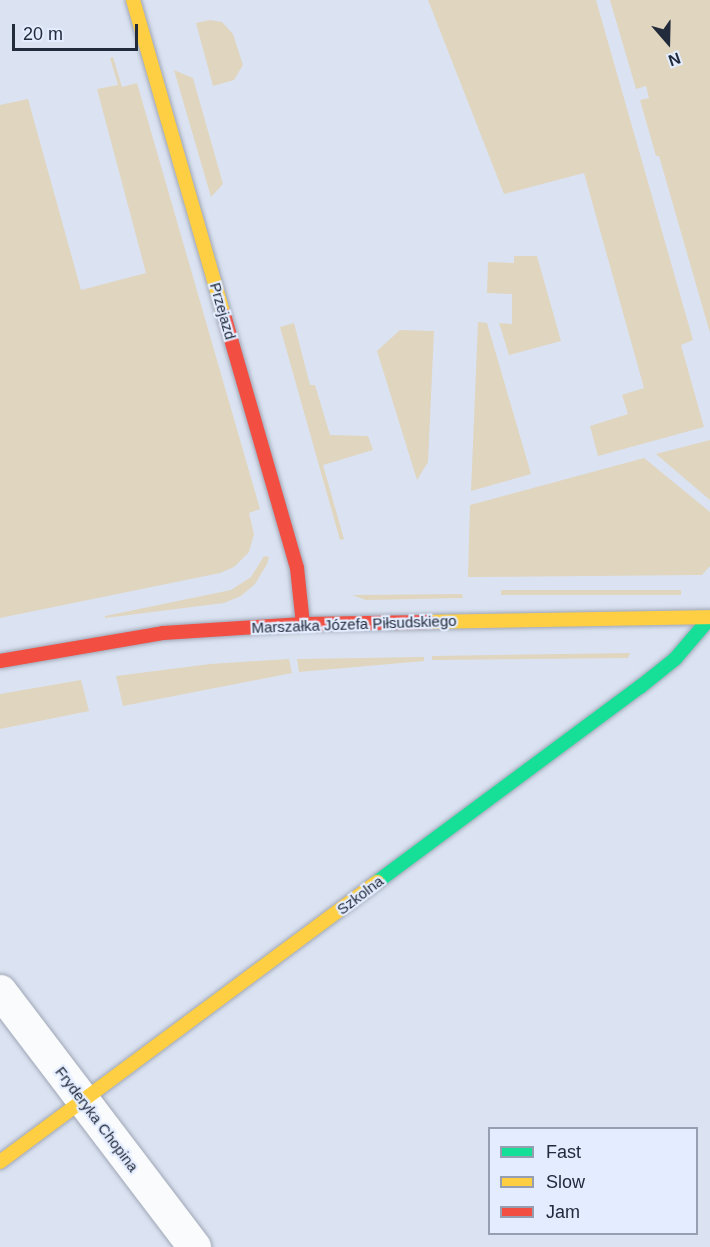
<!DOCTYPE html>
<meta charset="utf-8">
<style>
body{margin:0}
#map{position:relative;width:710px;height:1247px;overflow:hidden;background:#dbe3f2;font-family:Arial,sans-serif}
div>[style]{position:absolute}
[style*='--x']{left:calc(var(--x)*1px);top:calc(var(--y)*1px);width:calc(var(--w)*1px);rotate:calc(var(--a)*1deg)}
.green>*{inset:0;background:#e0d5bf;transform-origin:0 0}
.roads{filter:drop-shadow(0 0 2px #9fa6b5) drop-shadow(0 0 2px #9fa6b5)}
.street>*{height:33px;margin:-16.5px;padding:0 16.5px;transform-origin:16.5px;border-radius:16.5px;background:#fafbfd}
.fast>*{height:14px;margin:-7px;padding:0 7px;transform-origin:7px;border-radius:7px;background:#16e098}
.slow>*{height:14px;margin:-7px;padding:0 7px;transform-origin:7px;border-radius:7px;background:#ffcf43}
.jam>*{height:14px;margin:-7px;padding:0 7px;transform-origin:7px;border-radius:7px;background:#f24e42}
span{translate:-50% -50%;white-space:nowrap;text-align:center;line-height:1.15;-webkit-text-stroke:4.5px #e3edff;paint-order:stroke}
.street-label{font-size:15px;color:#222b3b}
.legend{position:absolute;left:488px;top:1127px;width:210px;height:108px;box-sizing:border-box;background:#e3edff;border:2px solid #969fb1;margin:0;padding:8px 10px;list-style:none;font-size:18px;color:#222b3b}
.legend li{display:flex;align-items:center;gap:12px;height:30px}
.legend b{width:30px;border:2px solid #969fb1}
.north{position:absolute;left:638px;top:12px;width:60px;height:60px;-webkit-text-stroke:4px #e3edff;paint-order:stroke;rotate:160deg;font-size:16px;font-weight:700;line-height:24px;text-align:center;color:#222b3b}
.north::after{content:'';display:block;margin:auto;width:21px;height:27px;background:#222b3b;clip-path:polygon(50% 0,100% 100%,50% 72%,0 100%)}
.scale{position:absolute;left:12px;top:24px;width:126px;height:27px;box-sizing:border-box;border:3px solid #222b3b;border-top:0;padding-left:8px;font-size:18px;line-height:21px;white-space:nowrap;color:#222b3b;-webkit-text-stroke:4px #e3edff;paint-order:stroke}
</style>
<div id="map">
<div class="green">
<i style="clip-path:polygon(428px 0,596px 0,693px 340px,681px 345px,704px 427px,598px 456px,590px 426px,628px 414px,622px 395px,644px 388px,584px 173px,504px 194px)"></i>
<i style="clip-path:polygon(610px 0,710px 0,710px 333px,659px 156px,656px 156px,640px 100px,649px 98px,646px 86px,636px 89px)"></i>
<i style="clip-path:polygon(210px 20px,222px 22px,233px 34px,243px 65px,234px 80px,213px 86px,196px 23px)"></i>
<i style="clip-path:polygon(113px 57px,122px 87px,137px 83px,260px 509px,249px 513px,254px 534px,249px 552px,234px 567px,220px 573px,0 618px,0 105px,28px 99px,81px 290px,146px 273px,97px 89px,118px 85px,110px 58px)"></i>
<i style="clip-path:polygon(174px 70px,193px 78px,223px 184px,211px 197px)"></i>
<i style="clip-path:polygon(514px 256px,537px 256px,561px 341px,509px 355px,499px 323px,512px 324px,512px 294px,487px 293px,488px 262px,514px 263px)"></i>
<i style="clip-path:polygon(478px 322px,487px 323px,531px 474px,471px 491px)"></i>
<i style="clip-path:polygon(294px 323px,310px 385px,315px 385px,330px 435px,368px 436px,373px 450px,323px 465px,344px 539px,340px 540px,280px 327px)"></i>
<i style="clip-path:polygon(400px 330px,434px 331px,428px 462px,417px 480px,377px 351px)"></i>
<i style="clip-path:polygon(710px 440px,710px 500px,656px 454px)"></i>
<i style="clip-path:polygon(644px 458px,710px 512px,710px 566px,702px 575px,468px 577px,470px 505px)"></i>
<i style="clip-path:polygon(264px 556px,269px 557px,267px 564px,255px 584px,241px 596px,224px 603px,105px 618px,105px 616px,231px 590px,251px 577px)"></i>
<i style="left:681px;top:590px;width:5px;height:180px;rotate:90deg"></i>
<i style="clip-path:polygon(462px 594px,463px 598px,366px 600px,352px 595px)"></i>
<i style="clip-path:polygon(630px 653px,628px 658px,432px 660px,432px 656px)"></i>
<i style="clip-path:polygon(424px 657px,424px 661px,299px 672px,297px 659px)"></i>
<i style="clip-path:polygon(289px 659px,292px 673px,123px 706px,116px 676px,210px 664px)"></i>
<i style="clip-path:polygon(81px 680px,89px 711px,0 729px,0 694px)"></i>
</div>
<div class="roads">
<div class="street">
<i style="--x:0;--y:991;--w:321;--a:52.8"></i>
</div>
<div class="fast">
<i style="--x:377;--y:882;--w:327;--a:-36.6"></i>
<i style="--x:640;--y:687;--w:45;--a:-38.7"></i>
<i style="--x:675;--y:659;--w:54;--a:-49.5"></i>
</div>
<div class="slow">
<i style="--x:133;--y:0;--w:328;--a:73.9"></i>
<i style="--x:429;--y:622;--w:281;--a:-1"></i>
<i style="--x:0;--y:1162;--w:470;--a:-36.6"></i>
</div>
<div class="jam">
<i style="--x:224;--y:315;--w:263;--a:73.9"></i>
<i style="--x:297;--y:568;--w:56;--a:83.9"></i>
<i style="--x:0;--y:661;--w:165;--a:-9.7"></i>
<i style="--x:163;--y:633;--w:140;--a:-3.7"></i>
<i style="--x:303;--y:624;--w:126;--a:-0.9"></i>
</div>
</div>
<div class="street-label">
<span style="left:223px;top:311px;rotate:74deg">Przejazd</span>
<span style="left:354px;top:624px;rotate:-2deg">Marszałka Józefa Piłsudskiego</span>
<span style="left:360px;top:895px;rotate:-37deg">Szkolna</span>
<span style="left:97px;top:1119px;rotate:53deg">Fryderyka Chopina</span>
</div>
<ul class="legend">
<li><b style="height:8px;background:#16e098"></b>Fast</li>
<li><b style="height:8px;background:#ffcf43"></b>Slow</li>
<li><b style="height:8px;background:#f24e42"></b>Jam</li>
</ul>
<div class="north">N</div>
<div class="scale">20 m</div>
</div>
